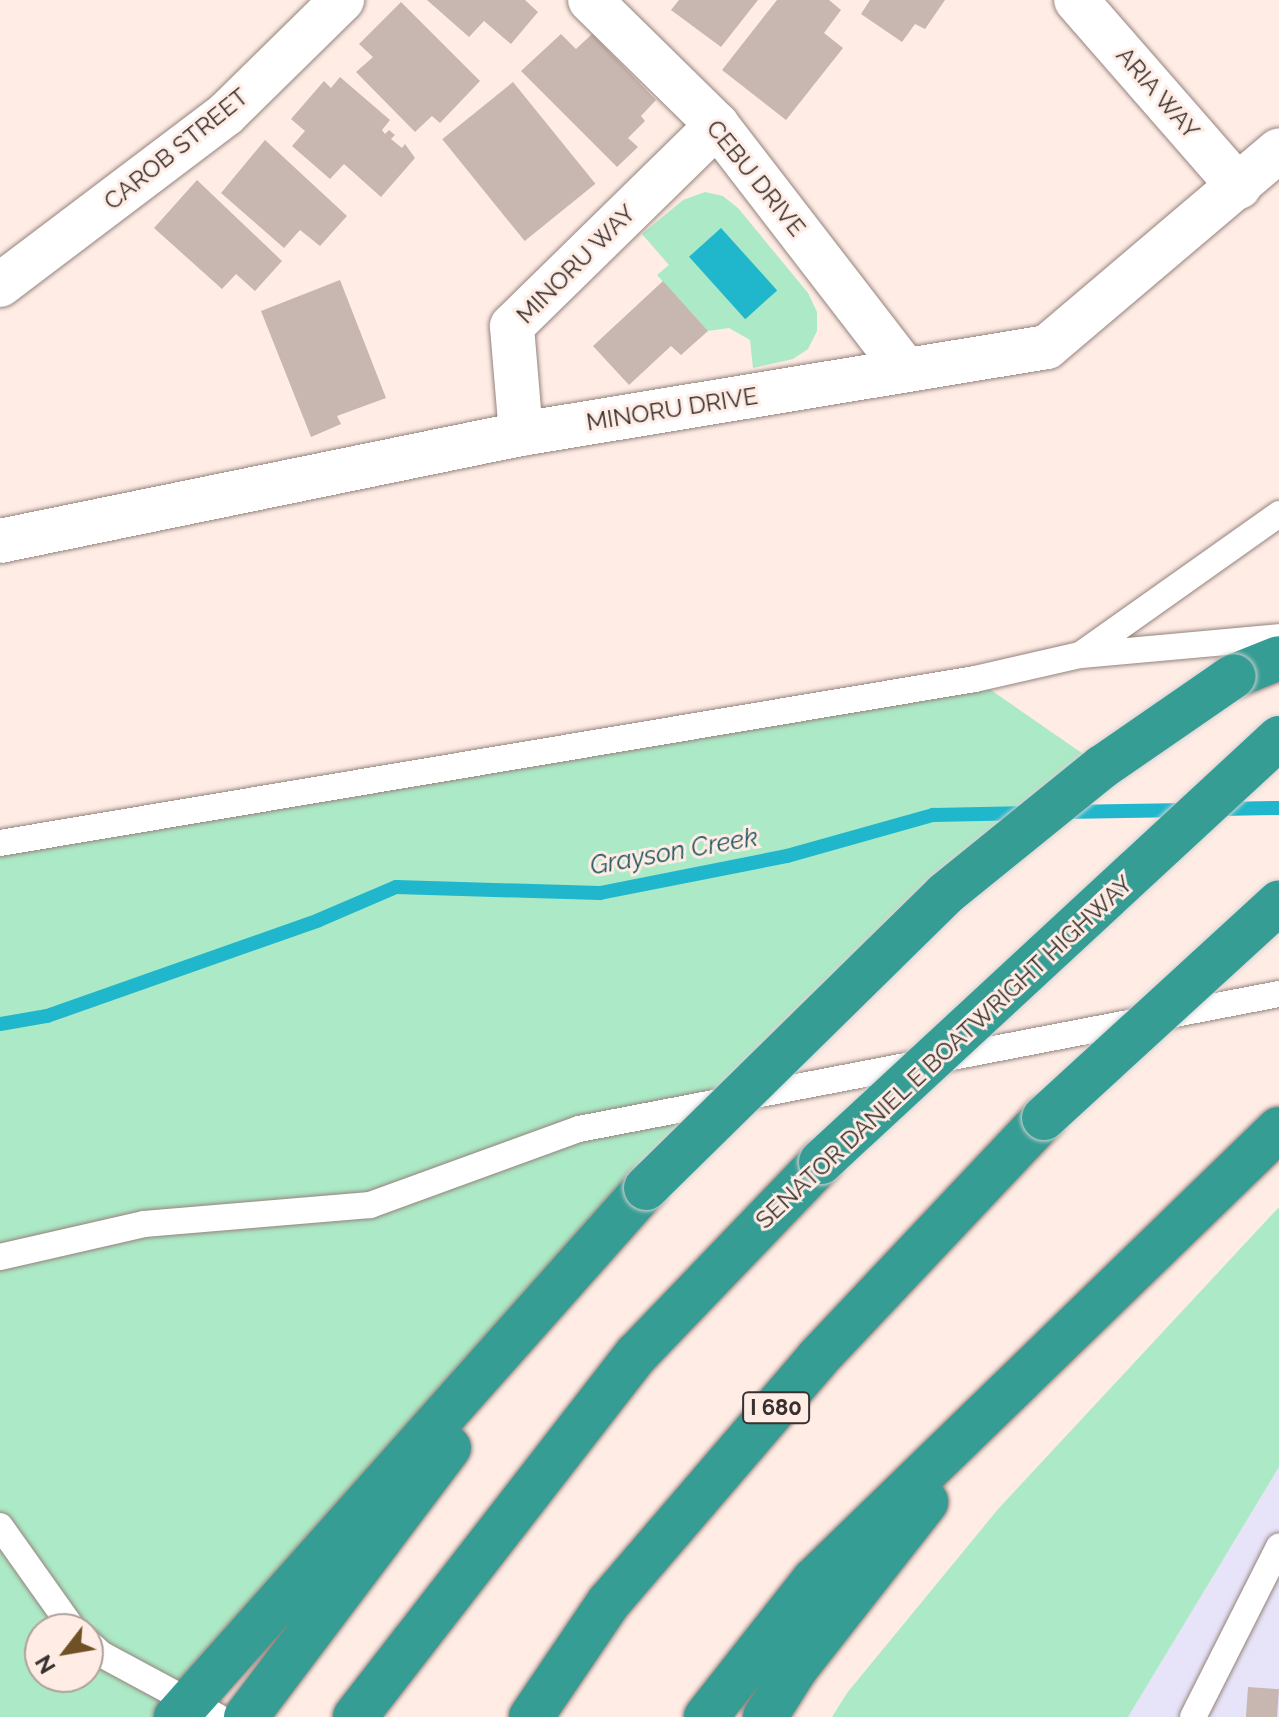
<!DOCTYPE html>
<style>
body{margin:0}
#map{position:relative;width:1279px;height:1717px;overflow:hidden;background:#ffece5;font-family:Raleway,sans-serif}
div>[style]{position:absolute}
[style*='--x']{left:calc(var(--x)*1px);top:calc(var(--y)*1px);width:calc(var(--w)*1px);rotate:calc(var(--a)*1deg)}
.industrial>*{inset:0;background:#e7e3f9}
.green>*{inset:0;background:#ace9c6}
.water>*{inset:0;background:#20b6cb;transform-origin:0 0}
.stream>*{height:14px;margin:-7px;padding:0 7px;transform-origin:7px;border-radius:7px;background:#20b6cb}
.building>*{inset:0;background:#c8b6b0;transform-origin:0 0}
.roads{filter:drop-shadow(0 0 2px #94837d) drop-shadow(0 0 2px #94837d)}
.lane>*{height:26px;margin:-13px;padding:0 13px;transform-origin:13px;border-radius:13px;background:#fff}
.street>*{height:44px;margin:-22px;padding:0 22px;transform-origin:22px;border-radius:22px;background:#fff}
.highway>*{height:44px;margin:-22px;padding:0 22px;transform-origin:22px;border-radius:22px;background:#369d94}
.bridges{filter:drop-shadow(0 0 2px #d3d1d1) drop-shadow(0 0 2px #d3d1d1)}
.highway-bridge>*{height:44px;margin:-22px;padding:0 22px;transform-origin:22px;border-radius:22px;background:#369d94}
span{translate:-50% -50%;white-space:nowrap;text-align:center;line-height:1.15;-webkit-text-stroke:6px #ffece5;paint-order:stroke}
.shield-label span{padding:2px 6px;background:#ffece5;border:2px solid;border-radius:6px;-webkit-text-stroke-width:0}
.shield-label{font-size:22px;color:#37302e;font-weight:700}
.street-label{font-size:24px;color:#37302e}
.water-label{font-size:26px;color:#1e565f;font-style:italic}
.north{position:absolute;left:24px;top:1613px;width:80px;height:80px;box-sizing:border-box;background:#ffece5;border:2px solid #afa19c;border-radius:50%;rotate:239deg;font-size:22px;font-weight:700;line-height:32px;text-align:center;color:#37302e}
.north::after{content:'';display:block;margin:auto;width:28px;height:36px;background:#705126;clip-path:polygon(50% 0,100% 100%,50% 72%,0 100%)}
</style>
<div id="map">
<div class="industrial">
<i style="clip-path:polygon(1279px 1467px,1279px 1717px,1128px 1717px)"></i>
</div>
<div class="green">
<i style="clip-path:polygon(705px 192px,723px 196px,738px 208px,808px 293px,817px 312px,817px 331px,808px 349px,793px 359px,753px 368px,750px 340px,729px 328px,708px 331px,657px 275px,669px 265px,642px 234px,683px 200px)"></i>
<i style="clip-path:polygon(evenodd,975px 679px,1102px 767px,945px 894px,176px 1717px,0 1717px,0 843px,975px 679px,40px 1629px,88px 1629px,88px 1677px,40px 1677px,40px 1629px)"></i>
<i style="clip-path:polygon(1279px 1207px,1279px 1467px,1128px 1717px,832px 1717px,847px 1693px,999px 1508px)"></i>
</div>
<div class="water">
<i style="left:721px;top:228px;width:84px;height:43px;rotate:48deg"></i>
</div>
<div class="stream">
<i style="--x:1219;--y:809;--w:60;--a:-1"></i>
<i style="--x:1063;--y:812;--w:124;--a:-0.9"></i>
<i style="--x:0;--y:1024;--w:48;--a:-9.7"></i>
<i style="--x:47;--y:1016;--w:288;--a:-19.4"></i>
<i style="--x:319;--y:920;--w:84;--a:-23.2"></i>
<i style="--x:396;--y:887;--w:204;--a:1.7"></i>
<i style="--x:600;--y:893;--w:191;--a:-11.2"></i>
<i style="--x:787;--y:856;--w:152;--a:-15.7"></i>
<i style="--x:933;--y:815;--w:94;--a:-1.2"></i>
</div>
<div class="building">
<i style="clip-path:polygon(427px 0,525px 0,538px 12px,511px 44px,484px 21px,469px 37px)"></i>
<i style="clip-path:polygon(679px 0,758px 0,721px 47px,671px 10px)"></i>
<i style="clip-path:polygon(777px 0,829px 0,841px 10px,824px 33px,843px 48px,786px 120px,722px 70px)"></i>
<i style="clip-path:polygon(870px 0,945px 0,925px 29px,915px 24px,902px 42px,861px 14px)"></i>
<i style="clip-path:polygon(401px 2px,480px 81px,440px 123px,432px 116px,415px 132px,356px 72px,373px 57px,359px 44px)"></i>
<i style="clip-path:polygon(561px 34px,576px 49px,592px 34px,656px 100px,641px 116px,645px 121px,628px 138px,638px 147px,617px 167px,521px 71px)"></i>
<i style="clip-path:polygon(340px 77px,390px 120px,382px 130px,385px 134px,389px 130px,395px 135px,391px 139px,402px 148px,405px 144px,415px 158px,381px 197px,344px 164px,330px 179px,292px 146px,305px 131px,291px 119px,324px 81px,331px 88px)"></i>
<i style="left:513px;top:82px;width:131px;height:91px;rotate:51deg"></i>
<i style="clip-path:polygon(265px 140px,347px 216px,320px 246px,300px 230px,284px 248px,221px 193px)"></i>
<i style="clip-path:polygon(197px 180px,282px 261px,255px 291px,236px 274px,222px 289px,154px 228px)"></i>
<i style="clip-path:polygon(340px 280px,386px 398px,337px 416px,341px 424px,311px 437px,261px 311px)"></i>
<i style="clip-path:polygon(663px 281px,708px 331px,681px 355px,671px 346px,629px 385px,593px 346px)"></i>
<i style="left:1248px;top:1687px;width:31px;height:30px;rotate:4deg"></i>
</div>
<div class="roads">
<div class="lane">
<i style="--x:1083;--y:655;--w:197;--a:-5.2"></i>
<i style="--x:0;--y:843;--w:989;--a:-9.55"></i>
<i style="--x:975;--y:679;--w:108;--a:-12.9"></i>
<i style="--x:1080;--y:655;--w:244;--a:-35.3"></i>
<i style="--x:0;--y:1257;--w:148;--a:-12.9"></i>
<i style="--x:144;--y:1224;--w:227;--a:-4.8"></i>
<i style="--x:370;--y:1205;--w:222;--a:-20"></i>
<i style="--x:579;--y:1129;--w:713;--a:-10.92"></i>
<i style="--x:0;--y:1526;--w:126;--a:54.7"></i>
<i style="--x:88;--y:1642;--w:18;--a:43"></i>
<i style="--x:101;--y:1654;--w:133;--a:28.3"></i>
<i style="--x:1193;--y:1717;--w:191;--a:-63.2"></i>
</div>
<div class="street">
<i style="--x:590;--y:0;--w:178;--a:44.5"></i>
<i style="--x:717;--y:125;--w:309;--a:52.4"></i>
<i style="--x:1076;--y:0;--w:248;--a:48.9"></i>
<i style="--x:0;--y:285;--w:283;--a:-37.1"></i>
<i style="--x:226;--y:114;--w:163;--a:-44.5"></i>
<i style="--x:521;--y:434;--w:108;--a:-94.8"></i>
<i style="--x:512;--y:326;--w:287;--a:-44.4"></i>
<i style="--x:0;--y:541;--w:532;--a:-11.61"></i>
<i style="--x:521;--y:434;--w:533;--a:-9.39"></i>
<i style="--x:1047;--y:347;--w:304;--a:-40.3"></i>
</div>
<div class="highway">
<i style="--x:1234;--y:676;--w:48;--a:-21.8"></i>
<i style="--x:176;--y:1717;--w:708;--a:-48.38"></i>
<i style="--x:246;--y:1717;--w:337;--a:-53"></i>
<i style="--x:355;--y:1717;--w:460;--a:-52.2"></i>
<i style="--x:637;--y:1354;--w:266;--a:-46.2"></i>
<i style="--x:531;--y:1717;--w:139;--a:-55.9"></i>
<i style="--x:609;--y:1602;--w:320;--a:-49.4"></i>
<i style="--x:817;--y:1359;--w:331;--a:-46.7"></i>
<i style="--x:706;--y:1717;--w:174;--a:-51.8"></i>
<i style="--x:814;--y:1580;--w:648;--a:-44.12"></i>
<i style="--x:765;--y:1717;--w:58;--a:-57.7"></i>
<i style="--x:796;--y:1668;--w:211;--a:-51.9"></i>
</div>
</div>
<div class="bridges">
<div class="highway-bridge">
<i style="--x:1044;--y:1118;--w:319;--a:-42.5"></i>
<i style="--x:821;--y:1162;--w:624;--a:-42.79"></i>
<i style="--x:646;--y:1188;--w:419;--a:-44.5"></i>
<i style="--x:945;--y:894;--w:202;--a:-39"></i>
<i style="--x:1102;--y:767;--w:160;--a:-34.6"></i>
</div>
</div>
<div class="shield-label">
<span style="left:776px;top:1408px">I 680</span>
</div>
<div class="street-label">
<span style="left:1158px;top:93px;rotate:49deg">ARIA WAY</span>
<span style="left:176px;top:149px;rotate:-39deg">CAROB STREET</span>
<span style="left:756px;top:178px;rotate:51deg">CEBU DRIVE</span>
<span style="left:576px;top:264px;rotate:-45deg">MINORU WAY</span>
<span style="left:672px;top:409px;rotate:-9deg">MINORU DRIVE</span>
<span style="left:944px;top:1052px;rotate:-43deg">SENATOR DANIEL E BOATWRIGHT HIGHWAY</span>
</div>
<div class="water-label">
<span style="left:674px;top:852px;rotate:-10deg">Grayson Creek</span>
</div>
<div class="north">N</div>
</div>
